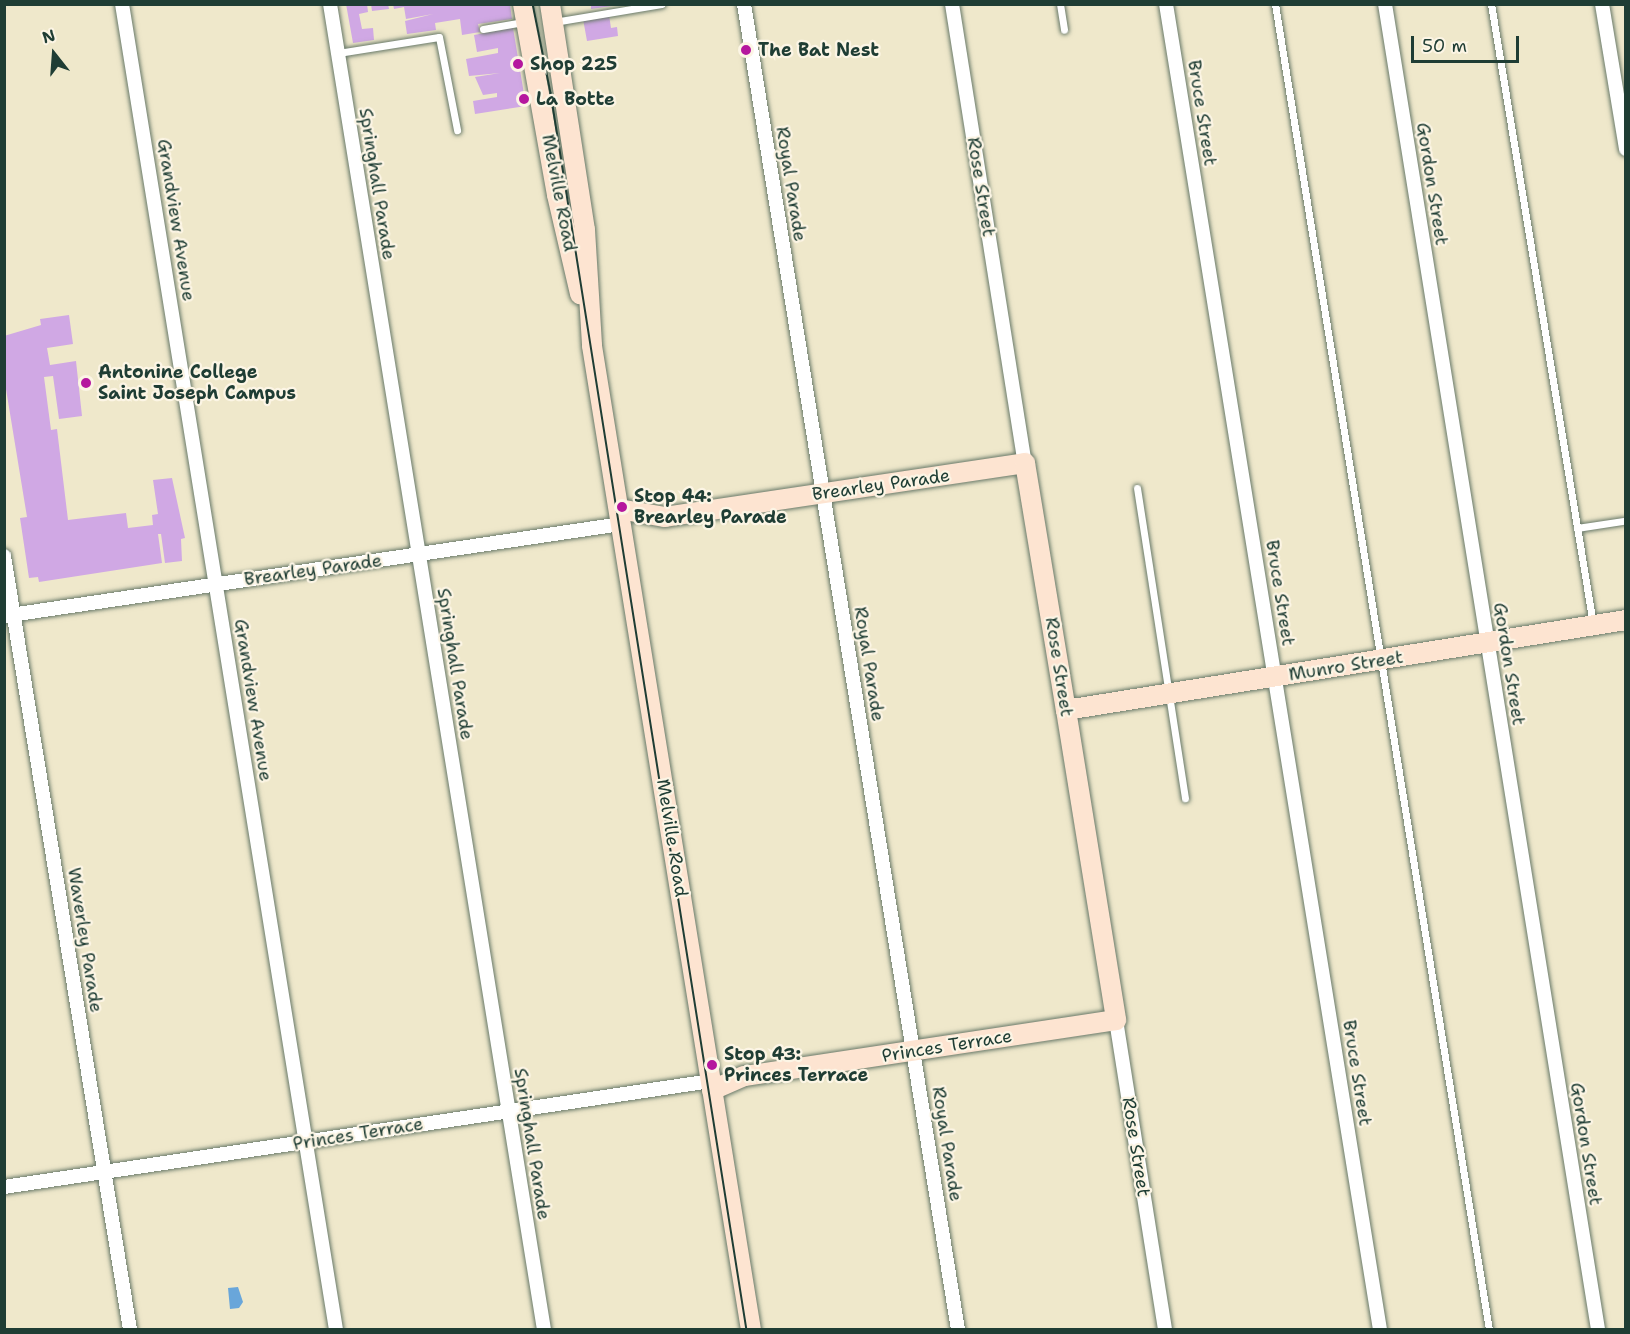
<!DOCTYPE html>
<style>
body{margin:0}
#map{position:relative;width:1630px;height:1334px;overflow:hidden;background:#efe8cb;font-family:"Shantell Sans",sans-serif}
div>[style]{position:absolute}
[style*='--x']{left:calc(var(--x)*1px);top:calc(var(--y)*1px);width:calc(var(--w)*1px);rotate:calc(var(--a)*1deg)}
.water>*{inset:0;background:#69a6da}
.building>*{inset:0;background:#d0a8e4}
.roads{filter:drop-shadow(0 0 2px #687969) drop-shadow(0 0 2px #687969)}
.lane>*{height:7px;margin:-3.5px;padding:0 3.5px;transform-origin:3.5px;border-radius:3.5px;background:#fff}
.street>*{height:14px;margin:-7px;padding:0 7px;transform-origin:7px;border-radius:7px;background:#fff}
.secondary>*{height:20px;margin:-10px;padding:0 10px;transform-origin:10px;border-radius:10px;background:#fde4d1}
.tram>*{height:1.5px;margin:-0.75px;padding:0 0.75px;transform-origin:0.75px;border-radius:0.75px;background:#1f3d34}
.dots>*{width:16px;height:16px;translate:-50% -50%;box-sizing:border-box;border:3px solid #fcf5e5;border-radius:50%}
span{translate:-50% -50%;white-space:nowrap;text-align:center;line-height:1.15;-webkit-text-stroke:4.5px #fcf5e5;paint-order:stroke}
.poi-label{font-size:18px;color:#1f3d34;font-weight:700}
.left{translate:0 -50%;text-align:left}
.street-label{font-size:18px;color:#1f3d34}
.frame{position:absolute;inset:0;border:6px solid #1f3d34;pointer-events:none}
.north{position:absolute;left:24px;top:24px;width:60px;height:60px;-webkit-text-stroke:4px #fcf5e5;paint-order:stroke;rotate:343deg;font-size:16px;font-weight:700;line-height:24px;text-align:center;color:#1f3d34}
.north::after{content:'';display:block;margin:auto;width:21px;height:27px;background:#1f3d34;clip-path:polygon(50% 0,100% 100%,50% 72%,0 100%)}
.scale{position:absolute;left:1411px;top:36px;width:108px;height:27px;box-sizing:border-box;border:3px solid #1f3d34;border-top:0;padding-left:8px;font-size:18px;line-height:21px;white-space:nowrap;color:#1f3d34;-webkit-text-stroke:4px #fcf5e5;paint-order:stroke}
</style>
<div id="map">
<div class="water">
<i style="clip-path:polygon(238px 1287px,243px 1302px,239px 1308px,230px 1309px,228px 1288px)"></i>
</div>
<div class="building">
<i style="clip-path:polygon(346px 4px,367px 4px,368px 12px,359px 14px,362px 29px,373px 28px,374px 40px,353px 43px)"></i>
<i style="clip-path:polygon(371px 4px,388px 4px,389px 9px,372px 11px)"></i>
<i style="clip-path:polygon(393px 4px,510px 4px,512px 19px,478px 24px,480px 32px,462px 35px,460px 19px,435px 23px,436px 30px,407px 34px,405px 21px,433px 14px,406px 19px,404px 7px,394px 9px)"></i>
<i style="clip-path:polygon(591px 4px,612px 4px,612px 6px,591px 9px)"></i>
<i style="clip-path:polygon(609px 15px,611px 28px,617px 27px,618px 36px,587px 41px,583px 19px)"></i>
<i style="clip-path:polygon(513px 28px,526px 106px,475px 114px,473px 101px,497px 97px,497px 93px,483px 95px,475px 77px,500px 73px,469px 76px,466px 59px,498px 53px,498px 48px,477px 52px,474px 35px)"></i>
<i style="clip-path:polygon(69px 315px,73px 344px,47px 348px,50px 365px,76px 361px,82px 416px,59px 419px,53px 376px,44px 377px,51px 430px,57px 429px,68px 520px,126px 513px,128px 528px,153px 525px,152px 515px,158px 514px,153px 480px,172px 478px,185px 538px,181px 539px,182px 561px,165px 563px,161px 534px,158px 534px,162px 563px,39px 582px,38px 577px,29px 578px,20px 518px,27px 517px,5px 383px,4px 336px,41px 325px,40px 319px)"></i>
</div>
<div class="roads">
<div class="lane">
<i style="--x:1060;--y:4;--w:26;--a:81"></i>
<i style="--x:1275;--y:4;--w:1343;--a:80.83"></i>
<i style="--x:1491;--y:4;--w:628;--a:80.66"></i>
<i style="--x:554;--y:22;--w:109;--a:-9.5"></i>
<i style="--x:483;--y:29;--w:41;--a:-9.9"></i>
<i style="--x:338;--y:53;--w:102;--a:-9"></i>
<i style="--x:439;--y:37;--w:95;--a:79"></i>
<i style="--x:1137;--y:488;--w:314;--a:81.2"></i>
<i style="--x:1577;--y:528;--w:47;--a:-8.7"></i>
</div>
<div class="street">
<i style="--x:122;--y:4;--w:1343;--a:80.83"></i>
<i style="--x:330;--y:4;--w:1343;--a:80.83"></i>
<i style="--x:744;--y:4;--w:1343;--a:80.83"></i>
<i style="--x:952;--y:4;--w:465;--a:81"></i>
<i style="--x:1166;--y:4;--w:1343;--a:80.83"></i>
<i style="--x:1385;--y:4;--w:1343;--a:80.87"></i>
<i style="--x:1602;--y:4;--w:147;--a:80.6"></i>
<i style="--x:4;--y:556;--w:784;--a:80.75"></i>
<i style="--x:4;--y:616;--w:624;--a:-8.48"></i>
<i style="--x:1116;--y:1020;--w:314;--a:81"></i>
<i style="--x:4;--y:1187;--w:715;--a:-8.53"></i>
</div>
<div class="secondary">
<i style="--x:523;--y:4;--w:194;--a:79.9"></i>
<i style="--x:557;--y:195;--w:102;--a:76.9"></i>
<i style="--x:550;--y:4;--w:229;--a:81.2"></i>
<i style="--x:585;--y:230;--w:116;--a:86.5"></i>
<i style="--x:592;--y:346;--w:997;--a:80.82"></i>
<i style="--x:619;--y:509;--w:47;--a:9.9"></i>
<i style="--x:665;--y:517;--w:364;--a:-8.5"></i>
<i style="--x:1025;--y:463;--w:250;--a:80.6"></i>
<i style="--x:1066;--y:710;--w:314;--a:80.8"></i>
<i style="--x:1116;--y:1020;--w:376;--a:171.4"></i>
<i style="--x:744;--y:1076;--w:35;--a:156"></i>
<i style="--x:1066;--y:710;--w:567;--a:-9.13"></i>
</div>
</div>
<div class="tram">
<i style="--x:533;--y:4;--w:91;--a:78.6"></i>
<i style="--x:551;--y:93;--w:1252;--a:81"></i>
</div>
<div class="dots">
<i style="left:746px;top:50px;background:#b5179e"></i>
<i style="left:518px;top:64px;background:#b5179e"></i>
<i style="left:524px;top:99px;background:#b5179e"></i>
<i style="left:86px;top:383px;background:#b5179e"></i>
<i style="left:622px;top:507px;background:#b5179e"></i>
<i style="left:712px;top:1065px;background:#b5179e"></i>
</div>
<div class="poi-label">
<span class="left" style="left:758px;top:50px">The Bat Nest</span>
<span class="left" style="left:530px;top:64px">Shop 225</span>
<span class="left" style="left:536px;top:99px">La Botte</span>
<span class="left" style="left:98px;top:383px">Antonine College<br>Saint Joseph Campus</span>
<span class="left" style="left:634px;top:507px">Stop 44:<br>Brearley Parade</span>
<span class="left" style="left:724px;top:1065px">Stop 43:<br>Princes Terrace</span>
</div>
<div class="street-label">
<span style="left:1202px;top:113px;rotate:81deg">Bruce Street</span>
<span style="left:377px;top:184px;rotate:81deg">Springhall Parade</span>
<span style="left:791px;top:184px;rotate:81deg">Royal Parade</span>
<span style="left:1432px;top:184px;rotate:81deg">Gordon Street</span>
<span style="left:981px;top:187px;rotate:81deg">Rose Street</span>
<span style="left:559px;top:193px;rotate:79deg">Melville Road</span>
<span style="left:176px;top:220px;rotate:81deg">Grandview Avenue</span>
<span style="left:881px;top:485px;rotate:-8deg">Brearley Parade</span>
<span style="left:313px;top:570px;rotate:-8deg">Brearley Parade</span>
<span style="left:1280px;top:593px;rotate:81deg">Bruce Street</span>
<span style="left:455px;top:664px;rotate:81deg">Springhall Parade</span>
<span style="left:869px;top:664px;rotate:81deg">Royal Parade</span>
<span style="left:1509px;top:664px;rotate:81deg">Gordon Street</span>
<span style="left:1346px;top:666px;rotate:-9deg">Munro Street</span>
<span style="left:1059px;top:667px;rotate:81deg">Rose Street</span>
<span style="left:253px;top:700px;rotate:81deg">Grandview Avenue</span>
<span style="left:672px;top:838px;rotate:81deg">Melville Road</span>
<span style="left:85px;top:940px;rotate:81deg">Waverley Parade</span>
<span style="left:947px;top:1046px;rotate:-9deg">Princes Terrace</span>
<span style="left:1357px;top:1073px;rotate:81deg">Bruce Street</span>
<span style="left:358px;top:1134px;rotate:-9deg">Princes Terrace</span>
<span style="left:532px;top:1144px;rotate:81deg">Springhall Parade</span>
<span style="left:947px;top:1144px;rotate:81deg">Royal Parade</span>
<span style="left:1586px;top:1144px;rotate:81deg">Gordon Street</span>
<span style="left:1136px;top:1147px;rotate:81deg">Rose Street</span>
</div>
<div class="frame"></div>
<div class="north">N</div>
<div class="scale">50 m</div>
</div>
